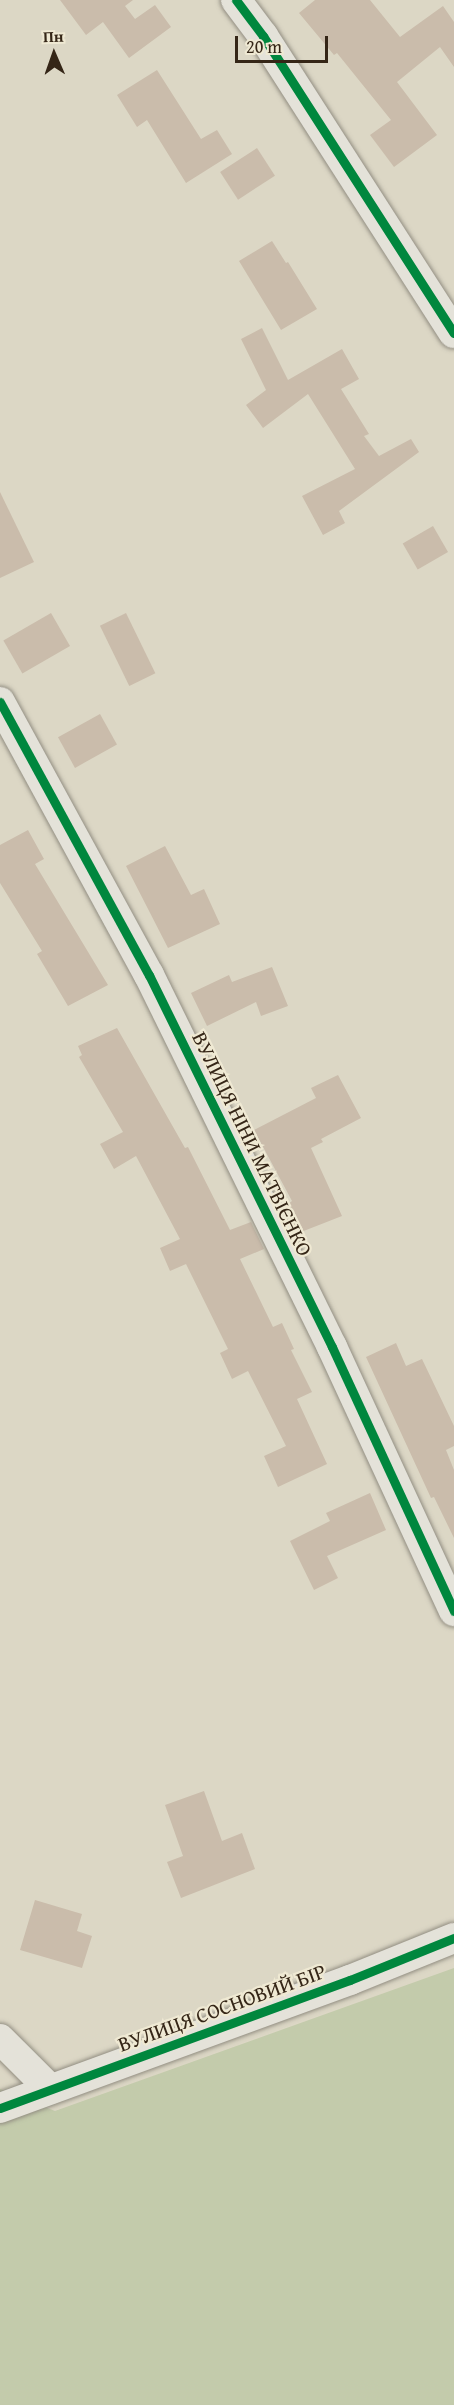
<!DOCTYPE html>
<meta charset="utf-8">
<style>
body{margin:0}
#map{position:relative;width:454px;height:2405px;overflow:hidden;background:#dcd7c5;font-family:"Gentium Book Plus",serif}
div>[style]{position:absolute}
[style*='--x']{left:calc(var(--x)*1px);top:calc(var(--y)*1px);width:calc(var(--w)*1px);rotate:calc(var(--a)*1deg)}
.green>*{inset:0;background:#c3cbab}
.building>*{inset:0;background:#cabcab;transform-origin:0 0}
.roads{filter:drop-shadow(0 0 2px #928e82) drop-shadow(0 0 2px #928e82)}
.minor>*{height:30px;margin:-15px;padding:0 15px;transform-origin:15px;border-radius:15px;background:#e4e2d9}
.cycleway>*{height:9px;margin:-4.5px;padding:0 4.5px;transform-origin:4.5px;border-radius:4.5px;background:#00873e}
span{translate:-50% -50%;white-space:nowrap;text-align:center;line-height:1.15;-webkit-text-stroke:4.5px #efe9d3;paint-order:stroke}
.street-label{font-size:21px;color:#352617}
.north{position:absolute;left:24px;top:24px;width:60px;height:60px;-webkit-text-stroke:4px #efe9d3;paint-order:stroke;rotate:358deg;font-size:16px;font-weight:700;line-height:24px;text-align:center;color:#352617}
.north::after{content:'';display:block;margin:auto;width:21px;height:27px;background:#352617;clip-path:polygon(50% 0,100% 100%,50% 72%,0 100%)}
.scale{position:absolute;left:235px;top:36px;width:93px;height:27px;box-sizing:border-box;border:3px solid #352617;border-top:0;padding-left:8px;font-size:18px;line-height:21px;white-space:nowrap;color:#352617;-webkit-text-stroke:4px #efe9d3;paint-order:stroke}
</style>
<div id="map">
<div class="green">
<i style="clip-path:polygon(454px 1968px,454px 2405px,0 2405px,0 2089px,55px 2111px)"></i>
</div>
<div class="building">
<i style="clip-path:polygon(60px 0,133px 0,125px 6px,135px 19px,155px 5px,171px 27px,129px 58px,103px 22px,86px 35px)"></i>
<i style="clip-path:polygon(315px 0,370px 0,400px 37px,443px 6px,454px 22px,454px 67px,440px 47px,397px 82px,437px 135px,394px 167px,370px 135px,391px 120px,337px 53px,334px 55px,299px 13px)"></i>
<i style="clip-path:polygon(157px 70px,201px 139px,217px 130px,232px 154px,186px 183px,147px 120px,137px 127px,117px 95px)"></i>
<i style="left:257px;top:148px;width:33px;height:44px;rotate:57deg"></i>
<i style="clip-path:polygon(272px 241px,286px 263px,288px 262px,317px 309px,281px 330px,239px 261px)"></i>
<i style="clip-path:polygon(262px 328px,288px 380px,342px 349px,359px 379px,341px 389px,369px 434px,364px 436px,379px 456px,411px 439px,419px 452px,339px 511px,345px 523px,323px 535px,302px 496px,355px 469px,308px 394px,263px 428px,246px 405px,266px 390px,241px 339px)"></i>
<i style="clip-path:polygon(0 492px,34px 562px,0 578px)"></i>
<i style="left:433px;top:526px;width:30px;height:35px;rotate:60deg"></i>
<i style="left:51px;top:613px;width:38px;height:55px;rotate:60deg"></i>
<i style="left:126px;top:613px;width:67px;height:29px;rotate:64deg"></i>
<i style="left:100px;top:714px;width:35px;height:48px;rotate:61deg"></i>
<i style="clip-path:polygon(28px 830px,44px 859px,35px 864px,108px 985px,68px 1006px,37px 954px,42px 951px,0 883px,0 845px)"></i>
<i style="clip-path:polygon(165px 846px,191px 895px,204px 889px,220px 924px,168px 948px,126px 866px)"></i>
<i style="clip-path:polygon(272px 967px,288px 1006px,261px 1016px,256px 1002px,207px 1026px,191px 993px,229px 975px,232px 982px)"></i>
<i style="clip-path:polygon(117px 1028px,185px 1148px,188px 1147px,230px 1230px,251px 1222px,264px 1249px,240px 1259px,273px 1327px,282px 1323px,294px 1349px,291px 1350px,312px 1392px,297px 1399px,327px 1464px,278px 1487px,264px 1456px,286px 1446px,248px 1371px,232px 1379px,220px 1353px,228px 1349px,186px 1264px,170px 1271px,160px 1248px,180px 1239px,136px 1156px,114px 1169px,100px 1144px,123px 1132px,79px 1057px,82px 1055px,78px 1046px)"></i>
<i style="clip-path:polygon(338px 1075px,361px 1118px,321px 1139px,323px 1142px,311px 1148px,342px 1216px,296px 1234px,283px 1208px,292px 1201px,254px 1130px,316px 1098px,311px 1088px)"></i>
<i style="clip-path:polygon(396px 1343px,406px 1366px,422px 1359px,454px 1426px,454px 1446px,446px 1450px,454px 1470px,454px 1538px,434px 1497px,431px 1498px,366px 1357px)"></i>
<i style="clip-path:polygon(370px 1493px,386px 1530px,327px 1556px,338px 1578px,314px 1590px,290px 1541px,330px 1521px,326px 1513px)"></i>
<i style="clip-path:polygon(204px 1791px,222px 1841px,242px 1833px,255px 1869px,181px 1898px,167px 1862px,183px 1856px,165px 1805px)"></i>
<i style="clip-path:polygon(35px 1900px,82px 1914px,77px 1931px,92px 1936px,82px 1968px,20px 1950px)"></i>
</div>
<div class="roads">
<div class="minor">
<i style="--x:236;--y:0;--w:45;--a:53.1"></i>
<i style="--x:263;--y:36;--w:353;--a:57.3"></i>
<i style="--x:0;--y:702;--w:311;--a:61.4"></i>
<i style="--x:149;--y:975;--w:415;--a:63.8"></i>
<i style="--x:332;--y:1347;--w:291;--a:65.2"></i>
<i style="--x:0;--y:2039;--w:71;--a:45"></i>
<i style="--x:0;--y:2108;--w:373;--a:-20.1"></i>
<i style="--x:350;--y:1980;--w:112;--a:-22"></i>
</div>
</div>
<div class="cycleway">
<i style="--x:236;--y:0;--w:45;--a:53.1"></i>
<i style="--x:263;--y:36;--w:353;--a:57.3"></i>
<i style="--x:0;--y:702;--w:311;--a:61.4"></i>
<i style="--x:149;--y:975;--w:415;--a:63.8"></i>
<i style="--x:332;--y:1347;--w:291;--a:65.2"></i>
<i style="--x:0;--y:2108;--w:373;--a:-20.1"></i>
<i style="--x:350;--y:1980;--w:112;--a:-22"></i>
</div>
<div class="street-label">
<span style="left:252px;top:1144px;rotate:64deg">ВУЛИЦЯ НІНИ МАТВІЄНКО</span>
<span style="left:222px;top:2008px;rotate:-20deg">ВУЛИЦЯ СОСНОВИЙ БІР</span>
</div>
<div class="north">Пн</div>
<div class="scale">20 m</div>
</div>
